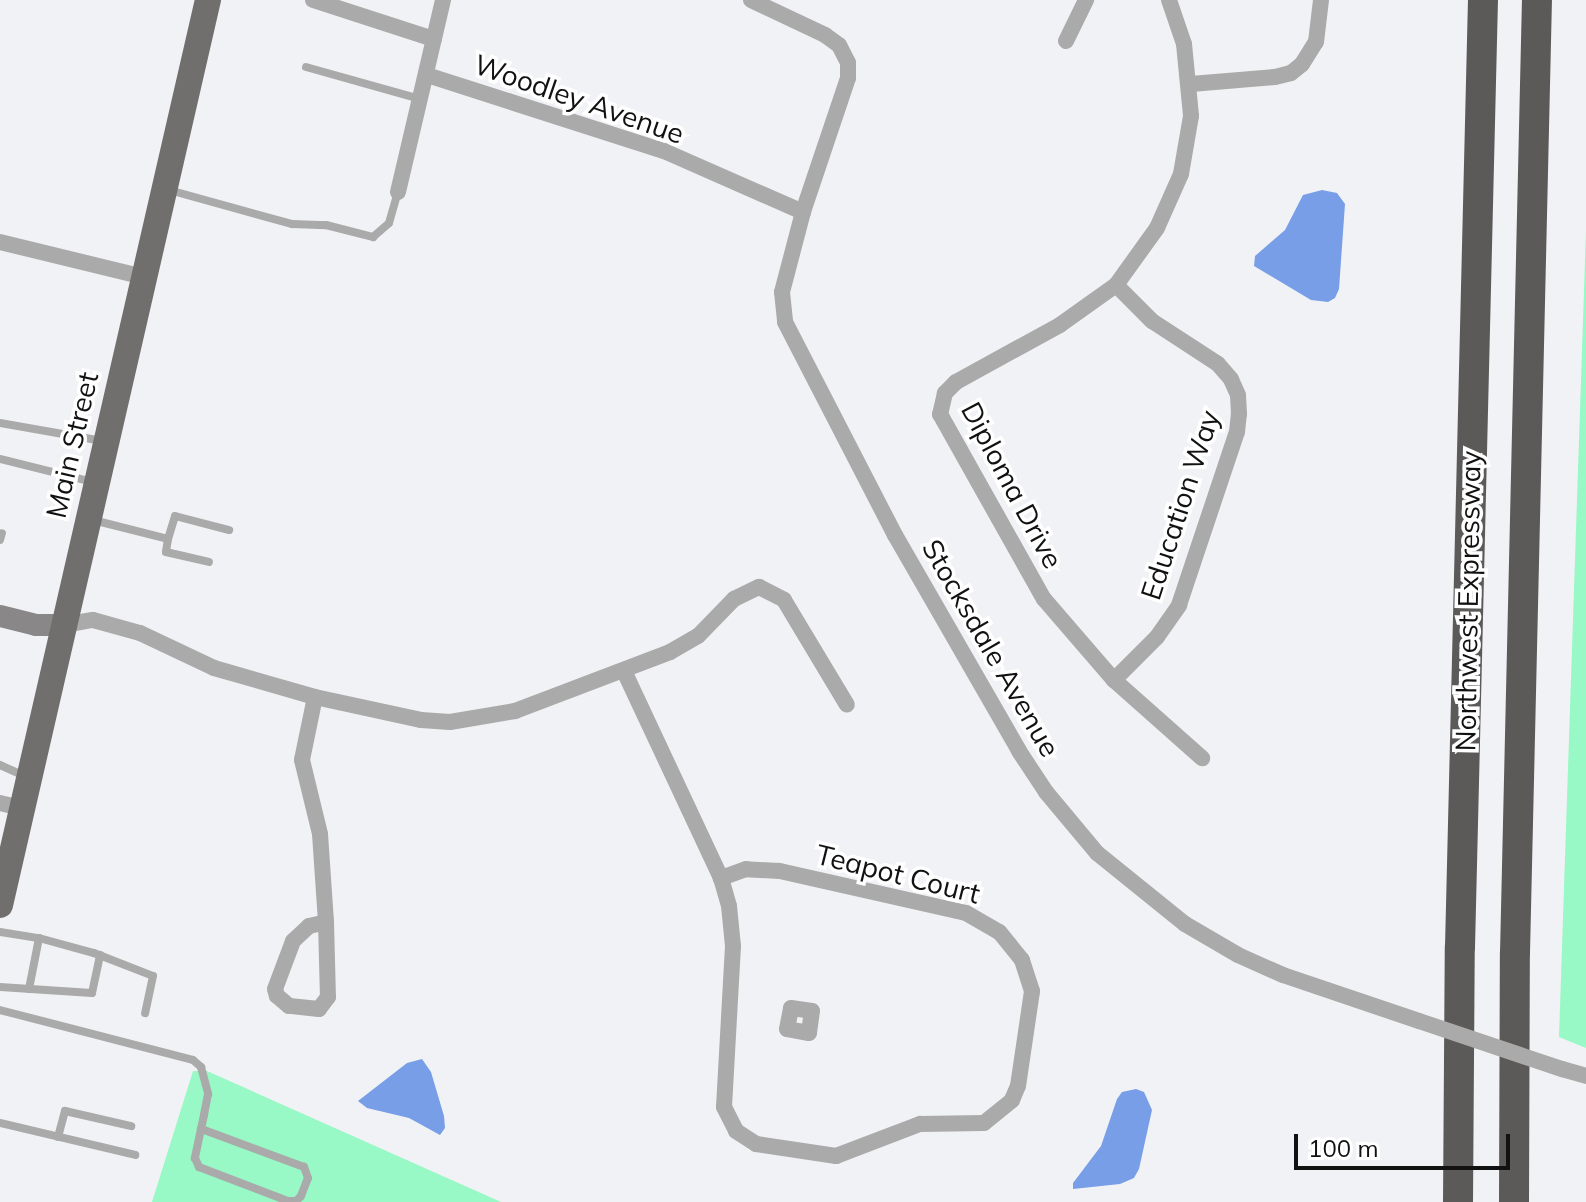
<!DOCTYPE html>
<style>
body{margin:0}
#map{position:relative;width:1586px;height:1202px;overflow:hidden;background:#f1f2f5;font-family:Mulish,sans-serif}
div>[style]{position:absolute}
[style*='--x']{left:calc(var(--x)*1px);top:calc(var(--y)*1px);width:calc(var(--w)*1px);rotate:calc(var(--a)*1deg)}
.green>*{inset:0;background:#98f8c6}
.water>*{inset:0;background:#779ee7}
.lane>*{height:8px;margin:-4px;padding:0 4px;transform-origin:4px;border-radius:4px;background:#abaaaa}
.street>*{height:16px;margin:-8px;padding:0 8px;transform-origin:8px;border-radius:8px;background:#abaaaa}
.secondary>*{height:22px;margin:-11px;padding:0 11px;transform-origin:11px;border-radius:11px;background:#898787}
.primary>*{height:26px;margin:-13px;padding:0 13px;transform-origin:13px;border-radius:13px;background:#716e6e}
.highway>*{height:30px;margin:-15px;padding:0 15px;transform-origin:15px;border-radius:15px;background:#5c5959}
.street-bridge>*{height:16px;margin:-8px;padding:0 8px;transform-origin:8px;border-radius:8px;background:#abaaaa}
span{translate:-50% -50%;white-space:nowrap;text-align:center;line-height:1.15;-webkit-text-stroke:7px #fff;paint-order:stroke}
.street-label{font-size:28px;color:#111112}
.scale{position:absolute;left:1294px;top:1134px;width:216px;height:36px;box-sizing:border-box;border:4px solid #111112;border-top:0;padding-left:10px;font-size:24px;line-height:28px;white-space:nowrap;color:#111112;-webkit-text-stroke:6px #fff;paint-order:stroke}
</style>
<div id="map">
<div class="green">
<i style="clip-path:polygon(1586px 231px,1586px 1048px,1559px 1037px)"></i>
<i style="clip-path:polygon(193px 1071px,207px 1071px,501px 1202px,152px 1202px)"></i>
</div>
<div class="water">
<i style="clip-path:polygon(1322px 190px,1337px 193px,1345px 204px,1339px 289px,1335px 298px,1328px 302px,1311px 300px,1254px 266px,1255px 256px,1285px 230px,1303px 195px)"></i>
<i style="clip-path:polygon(422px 1059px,431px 1072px,444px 1116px,445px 1128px,440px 1135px,409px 1118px,367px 1108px,358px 1101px,407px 1063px)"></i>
<i style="clip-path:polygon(1136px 1089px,1144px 1092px,1152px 1110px,1139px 1169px,1134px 1178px,1120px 1184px,1073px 1189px,1073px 1183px,1101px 1146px,1117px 1099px,1122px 1092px)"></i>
</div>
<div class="lane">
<i style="--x:306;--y:67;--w:118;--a:15.7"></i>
<i style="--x:169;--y:190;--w:128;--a:15.5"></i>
<i style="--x:292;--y:224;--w:34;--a:2"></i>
<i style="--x:326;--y:225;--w:49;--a:14.3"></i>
<i style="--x:373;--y:237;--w:21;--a:-41"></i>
<i style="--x:389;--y:223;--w:32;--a:-74"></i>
<i style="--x:0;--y:423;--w:104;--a:10"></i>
<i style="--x:0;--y:459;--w:95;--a:14"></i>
<i style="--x:93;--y:520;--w:77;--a:14.2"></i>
<i style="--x:168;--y:539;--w:13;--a:99"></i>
<i style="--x:166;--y:552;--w:44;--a:13.1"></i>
<i style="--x:168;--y:539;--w:24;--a:-73"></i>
<i style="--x:175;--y:516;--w:56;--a:14.5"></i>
<i style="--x:0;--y:540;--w:7;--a:-74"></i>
<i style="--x:0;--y:765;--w:27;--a:24"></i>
<i style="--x:0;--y:932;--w:39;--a:9"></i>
<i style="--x:39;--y:938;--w:52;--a:101.1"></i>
<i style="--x:39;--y:938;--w:57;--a:15.3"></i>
<i style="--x:94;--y:953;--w:63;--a:21.3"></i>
<i style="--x:153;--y:976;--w:38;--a:102"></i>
<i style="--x:0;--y:987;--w:92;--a:3.7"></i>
<i style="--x:92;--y:993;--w:39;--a:-78"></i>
<i style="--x:0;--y:1010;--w:199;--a:14.5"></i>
<i style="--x:193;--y:1060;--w:11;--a:41"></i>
<i style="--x:201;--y:1067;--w:28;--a:75"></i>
<i style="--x:208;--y:1094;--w:21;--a:101"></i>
<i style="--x:204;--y:1115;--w:14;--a:102"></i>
<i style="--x:201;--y:1129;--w:30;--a:102"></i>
<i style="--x:195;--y:1158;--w:10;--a:66"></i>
<i style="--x:199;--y:1167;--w:95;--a:20.9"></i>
<i style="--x:288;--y:1201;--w:8;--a:0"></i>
<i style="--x:296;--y:1201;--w:7;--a:-45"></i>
<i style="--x:301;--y:1196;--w:19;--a:-69"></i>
<i style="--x:308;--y:1178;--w:12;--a:-110"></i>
<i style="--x:304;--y:1167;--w:110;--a:-159.7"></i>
<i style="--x:0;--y:1123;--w:139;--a:13.3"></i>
<i style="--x:58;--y:1137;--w:27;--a:-75"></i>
<i style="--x:65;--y:1111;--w:68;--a:12.8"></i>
</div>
<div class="street">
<i style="--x:313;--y:0;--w:127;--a:17.9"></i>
<i style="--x:751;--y:0;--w:82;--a:25.3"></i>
<i style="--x:825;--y:35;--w:17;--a:36"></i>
<i style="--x:839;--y:45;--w:20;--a:63"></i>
<i style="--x:848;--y:63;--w:15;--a:90"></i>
<i style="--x:848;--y:78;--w:141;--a:108.6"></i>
<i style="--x:803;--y:212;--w:83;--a:104.7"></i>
<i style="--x:782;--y:292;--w:30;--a:84"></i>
<i style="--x:785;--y:322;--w:240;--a:62.7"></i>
<i style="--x:895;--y:535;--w:249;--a:60.1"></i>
<i style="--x:1019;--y:751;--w:49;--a:56.6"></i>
<i style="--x:1046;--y:792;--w:80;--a:50.1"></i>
<i style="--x:1097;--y:853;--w:113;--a:38.9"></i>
<i style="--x:1185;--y:924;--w:61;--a:30.3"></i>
<i style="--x:1238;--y:955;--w:49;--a:24"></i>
<i style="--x:1283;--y:975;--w:144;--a:18.7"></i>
<i style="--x:1169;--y:0;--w:46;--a:71.2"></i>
<i style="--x:1184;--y:44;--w:72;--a:84.4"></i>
<i style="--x:1191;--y:116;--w:59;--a:99.8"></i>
<i style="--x:1181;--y:174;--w:59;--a:114"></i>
<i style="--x:1157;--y:228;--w:70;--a:125.7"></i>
<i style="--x:1116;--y:285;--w:69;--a:144.5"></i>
<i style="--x:1060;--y:325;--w:119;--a:151.3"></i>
<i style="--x:956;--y:382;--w:16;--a:135"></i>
<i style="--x:945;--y:393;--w:22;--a:103"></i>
<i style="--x:940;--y:414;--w:212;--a:60.7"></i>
<i style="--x:1044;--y:599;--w:107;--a:49.2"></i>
<i style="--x:1114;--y:680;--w:118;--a:41.6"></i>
<i style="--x:1066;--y:41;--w:46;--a:-64"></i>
<i style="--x:427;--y:75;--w:249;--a:17.8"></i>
<i style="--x:664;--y:151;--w:152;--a:23.7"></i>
<i style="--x:1191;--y:84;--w:84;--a:-4.8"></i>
<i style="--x:1275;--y:77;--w:16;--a:-14"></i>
<i style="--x:1291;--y:73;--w:14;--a:-39"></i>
<i style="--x:1302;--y:64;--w:26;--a:-58"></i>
<i style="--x:1316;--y:42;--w:42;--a:-83.2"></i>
<i style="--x:398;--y:192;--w:197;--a:-76.8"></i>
<i style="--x:0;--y:242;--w:148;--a:13.7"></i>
<i style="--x:64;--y:625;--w:29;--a:-10"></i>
<i style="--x:93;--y:620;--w:49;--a:15.5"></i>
<i style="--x:140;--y:633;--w:82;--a:25.3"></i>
<i style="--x:214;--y:668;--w:105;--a:16"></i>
<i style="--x:315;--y:697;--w:108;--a:12.2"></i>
<i style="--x:421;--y:720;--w:29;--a:4"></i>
<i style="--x:450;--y:722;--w:66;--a:-9.6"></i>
<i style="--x:515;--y:711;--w:166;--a:-20.8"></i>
<i style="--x:670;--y:652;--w:32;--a:-30"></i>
<i style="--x:698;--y:636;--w:52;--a:-45.8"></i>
<i style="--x:734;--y:599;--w:28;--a:-26"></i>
<i style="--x:759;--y:587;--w:28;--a:27"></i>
<i style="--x:784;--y:600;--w:122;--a:59"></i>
<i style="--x:624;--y:671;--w:229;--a:64.9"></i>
<i style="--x:721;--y:878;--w:29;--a:74"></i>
<i style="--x:729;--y:906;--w:40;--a:84.3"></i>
<i style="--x:733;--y:946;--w:161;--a:93.2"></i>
<i style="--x:724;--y:1107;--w:27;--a:63"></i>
<i style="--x:736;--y:1131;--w:24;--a:33"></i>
<i style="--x:756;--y:1144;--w:81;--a:8.5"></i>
<i style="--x:836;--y:1156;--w:90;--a:-20.9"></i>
<i style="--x:920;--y:1124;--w:64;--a:-0.9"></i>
<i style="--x:984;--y:1123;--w:36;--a:-39"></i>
<i style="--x:1012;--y:1100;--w:15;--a:-67"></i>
<i style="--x:1018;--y:1086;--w:96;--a:-81.6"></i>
<i style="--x:1032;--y:991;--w:33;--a:-108"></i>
<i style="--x:1022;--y:960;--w:36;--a:-129"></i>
<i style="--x:999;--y:932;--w:38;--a:-150"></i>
<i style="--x:966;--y:913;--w:192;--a:-167.3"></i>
<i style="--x:779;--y:871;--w:33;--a:-177"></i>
<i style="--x:746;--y:869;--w:27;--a:160"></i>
<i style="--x:1114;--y:680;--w:61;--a:-45"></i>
<i style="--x:1157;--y:637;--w:39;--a:-55"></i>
<i style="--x:1179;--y:605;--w:182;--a:-71.5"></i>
<i style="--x:1237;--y:432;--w:18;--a:-84"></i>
<i style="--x:1239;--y:414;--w:19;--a:-93"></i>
<i style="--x:1238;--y:395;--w:17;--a:-114"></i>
<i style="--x:1231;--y:379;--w:20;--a:-131"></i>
<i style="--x:1218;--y:364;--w:79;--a:-146.9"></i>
<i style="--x:1152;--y:321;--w:51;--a:-135"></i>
<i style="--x:315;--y:697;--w:64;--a:101.7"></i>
<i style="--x:302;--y:760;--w:76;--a:76.3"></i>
<i style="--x:320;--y:834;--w:88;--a:86.1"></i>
<i style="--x:326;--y:922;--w:75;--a:88.5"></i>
<i style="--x:328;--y:997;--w:15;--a:127"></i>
<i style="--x:319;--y:1009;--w:30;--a:-174"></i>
<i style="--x:289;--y:1006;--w:16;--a:-140"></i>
<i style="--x:277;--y:996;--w:7;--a:-106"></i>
<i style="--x:275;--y:989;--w:51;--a:-69.4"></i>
<i style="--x:293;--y:941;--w:22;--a:-43"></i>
<i style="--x:309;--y:926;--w:17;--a:-13"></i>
<i style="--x:0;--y:803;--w:23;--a:13"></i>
<i style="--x:791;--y:1008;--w:21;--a:8"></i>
<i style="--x:812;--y:1011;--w:22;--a:98"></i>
<i style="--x:809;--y:1033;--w:22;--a:-170"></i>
<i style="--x:787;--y:1029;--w:21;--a:-79"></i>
<i style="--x:1562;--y:1069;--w:25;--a:16"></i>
</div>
<div class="secondary">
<i style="--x:0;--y:616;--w:37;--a:14"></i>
<i style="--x:36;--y:625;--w:28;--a:0"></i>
</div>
<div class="primary">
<i style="--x:0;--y:905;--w:929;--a:-77.06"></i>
</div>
<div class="highway">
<i style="--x:1458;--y:1202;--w:255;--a:-89.6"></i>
<i style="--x:1460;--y:947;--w:947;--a:-88.61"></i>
<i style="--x:1514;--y:1202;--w:249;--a:-89.8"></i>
<i style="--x:1515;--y:953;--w:953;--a:-88.68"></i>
</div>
<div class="street-bridge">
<i style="--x:1419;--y:1021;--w:151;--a:18.6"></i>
</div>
<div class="street-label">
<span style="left:579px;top:99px;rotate:19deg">Woodley Avenue</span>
<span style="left:72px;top:445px;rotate:-77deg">Main Street</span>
<span style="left:1012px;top:485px;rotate:62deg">Diploma Drive</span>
<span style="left:1180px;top:505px;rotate:-72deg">Education Way</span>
<span style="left:1468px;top:601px;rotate:-89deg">Northwest Expressway</span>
<span style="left:991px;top:648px;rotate:60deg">Stocksdale Avenue</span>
<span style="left:898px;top:874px;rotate:14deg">Teapot Court</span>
</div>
<div class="scale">100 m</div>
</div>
